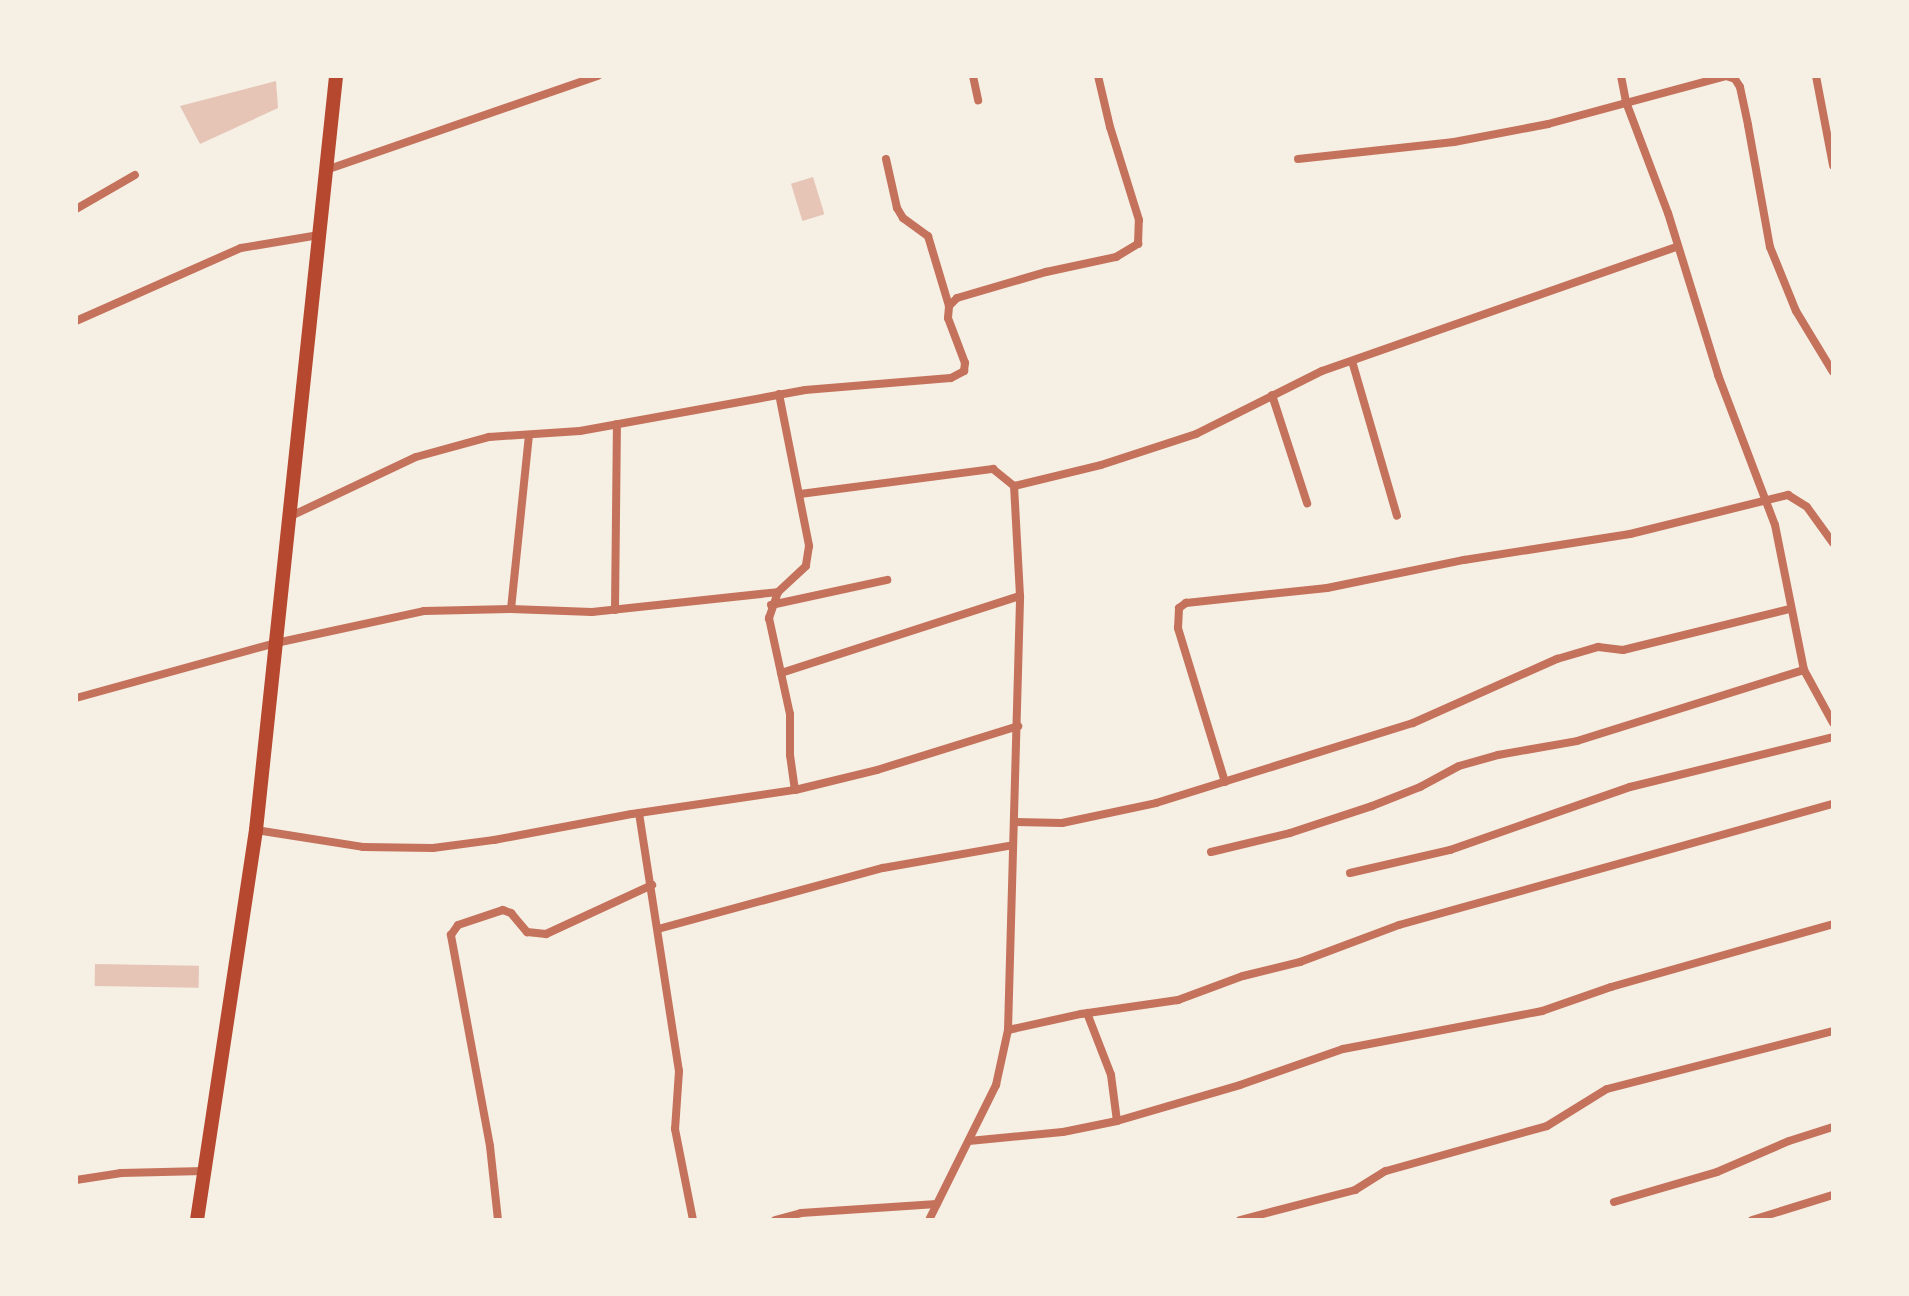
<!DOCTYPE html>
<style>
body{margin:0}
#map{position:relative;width:1909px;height:1296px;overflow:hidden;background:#f6efe4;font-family:Barlow,sans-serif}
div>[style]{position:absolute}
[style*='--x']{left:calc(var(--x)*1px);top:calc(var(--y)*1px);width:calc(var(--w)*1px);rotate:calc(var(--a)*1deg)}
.building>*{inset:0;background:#e6c5b7;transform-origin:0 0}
.minor>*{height:8px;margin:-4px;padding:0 4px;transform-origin:4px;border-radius:4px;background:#c5725c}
.secondary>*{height:14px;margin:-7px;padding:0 7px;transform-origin:7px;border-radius:7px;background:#b5482f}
span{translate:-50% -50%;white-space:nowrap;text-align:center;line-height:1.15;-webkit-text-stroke:6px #f6efe4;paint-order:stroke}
.frame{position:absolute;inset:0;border:78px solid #f6efe4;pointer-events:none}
</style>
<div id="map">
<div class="building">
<i style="clip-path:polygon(276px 81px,278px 108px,200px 144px,180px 106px)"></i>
<i style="left:813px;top:177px;width:39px;height:23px;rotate:73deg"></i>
<i style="left:95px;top:964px;width:104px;height:22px;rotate:1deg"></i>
</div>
<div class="minor">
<i style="--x:973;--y:76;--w:25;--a:78"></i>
<i style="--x:1621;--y:76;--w:26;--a:79"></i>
<i style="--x:1626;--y:102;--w:119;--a:69.3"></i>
<i style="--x:1668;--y:213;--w:170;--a:72.8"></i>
<i style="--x:1718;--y:375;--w:160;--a:69.2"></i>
<i style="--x:1775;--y:525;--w:148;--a:78.7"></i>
<i style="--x:1804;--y:670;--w:60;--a:61.3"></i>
<i style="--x:1816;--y:76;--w:91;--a:79.2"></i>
<i style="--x:886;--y:159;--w:50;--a:77.3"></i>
<i style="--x:897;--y:208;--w:12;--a:59"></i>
<i style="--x:903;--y:218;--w:31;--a:36"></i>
<i style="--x:928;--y:236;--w:73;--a:73.3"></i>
<i style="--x:1298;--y:159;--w:157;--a:-6.2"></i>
<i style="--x:1454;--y:142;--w:96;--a:-10.8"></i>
<i style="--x:1548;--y:124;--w:184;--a:-15.1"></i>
<i style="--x:1726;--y:76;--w:9;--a:18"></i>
<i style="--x:1735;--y:79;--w:9;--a:58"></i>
<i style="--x:1740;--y:87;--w:39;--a:78"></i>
<i style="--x:1748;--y:125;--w:124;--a:79.8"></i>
<i style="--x:1770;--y:247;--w:69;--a:67.9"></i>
<i style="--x:1796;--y:311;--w:71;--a:58.8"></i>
<i style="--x:326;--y:170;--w:288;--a:-19.1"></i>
<i style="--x:76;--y:209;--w:68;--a:-30"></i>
<i style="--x:76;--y:321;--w:180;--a:-23.9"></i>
<i style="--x:241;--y:248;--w:79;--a:-9.5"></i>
<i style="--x:1352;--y:361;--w:161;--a:73.8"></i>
<i style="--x:779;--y:394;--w:155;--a:78.8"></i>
<i style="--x:809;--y:546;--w:20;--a:99"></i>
<i style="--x:806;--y:566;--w:38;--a:137"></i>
<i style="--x:778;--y:592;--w:28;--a:109"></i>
<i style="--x:769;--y:618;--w:98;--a:77.7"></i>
<i style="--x:790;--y:714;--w:41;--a:90"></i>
<i style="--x:790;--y:755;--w:35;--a:82"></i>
<i style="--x:1272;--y:395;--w:114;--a:72"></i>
<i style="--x:800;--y:494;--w:195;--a:-7.4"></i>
<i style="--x:993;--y:469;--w:27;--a:39"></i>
<i style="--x:289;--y:517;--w:140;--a:-25.3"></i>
<i style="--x:416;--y:457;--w:76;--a:-15.3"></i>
<i style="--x:489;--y:437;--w:91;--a:-3.8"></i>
<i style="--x:580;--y:431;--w:229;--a:-10.3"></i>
<i style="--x:805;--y:390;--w:146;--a:-4.7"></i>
<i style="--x:951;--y:378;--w:15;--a:-28"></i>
<i style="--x:964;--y:371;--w:8;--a:-83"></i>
<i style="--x:965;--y:363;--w:48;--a:-110.7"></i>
<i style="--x:948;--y:318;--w:12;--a:-85"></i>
<i style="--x:949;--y:306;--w:11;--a:-45"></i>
<i style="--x:957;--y:298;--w:93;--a:-16.3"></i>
<i style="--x:1046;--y:272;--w:72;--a:-12.1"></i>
<i style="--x:1116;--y:257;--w:26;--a:-31"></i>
<i style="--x:1138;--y:244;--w:24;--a:-88"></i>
<i style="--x:1139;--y:220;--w:97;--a:-107.3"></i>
<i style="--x:1110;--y:127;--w:52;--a:-103.2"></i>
<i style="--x:771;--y:605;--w:119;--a:-12.2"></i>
<i style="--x:511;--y:609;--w:174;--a:-84.1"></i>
<i style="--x:615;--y:610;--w:186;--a:-89.4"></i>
<i style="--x:781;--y:673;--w:251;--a:-17.9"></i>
<i style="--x:76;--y:698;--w:207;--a:-15.4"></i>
<i style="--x:276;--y:643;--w:151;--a:-12.2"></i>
<i style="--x:424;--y:611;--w:87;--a:-1.3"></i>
<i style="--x:511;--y:609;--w:81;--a:2.1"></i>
<i style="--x:592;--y:612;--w:187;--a:-6.1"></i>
<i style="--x:1225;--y:782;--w:161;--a:-107"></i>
<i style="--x:1178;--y:628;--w:20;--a:-87"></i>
<i style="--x:1179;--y:608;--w:9;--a:-36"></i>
<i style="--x:1186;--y:603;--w:142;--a:-6.1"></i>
<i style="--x:1327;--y:588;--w:140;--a:-11.6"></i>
<i style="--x:1464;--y:560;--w:168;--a:-8.9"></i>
<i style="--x:1630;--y:534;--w:163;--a:-13.9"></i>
<i style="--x:1788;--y:495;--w:22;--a:32"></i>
<i style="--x:1807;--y:507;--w:44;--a:54.2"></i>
<i style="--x:639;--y:813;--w:261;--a:81.2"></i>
<i style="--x:679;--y:1071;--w:58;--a:93.9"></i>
<i style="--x:675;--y:1129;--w:93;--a:78.8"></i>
<i style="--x:1014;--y:822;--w:48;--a:1.2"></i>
<i style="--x:1062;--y:823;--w:96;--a:-12"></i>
<i style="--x:1156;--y:803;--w:269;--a:-17.3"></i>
<i style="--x:1413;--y:723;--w:158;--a:-24"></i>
<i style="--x:1557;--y:659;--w:43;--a:-16.3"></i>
<i style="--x:1598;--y:647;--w:25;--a:7"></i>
<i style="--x:1623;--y:650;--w:172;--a:-13.8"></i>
<i style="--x:256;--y:830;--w:108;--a:9"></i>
<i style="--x:363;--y:847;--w:70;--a:0.8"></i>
<i style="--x:433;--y:848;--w:62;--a:-7.5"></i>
<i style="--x:494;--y:840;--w:140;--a:-10.7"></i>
<i style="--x:632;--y:814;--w:165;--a:-8.4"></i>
<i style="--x:795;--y:790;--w:84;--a:-13.7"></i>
<i style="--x:877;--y:770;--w:148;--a:-17.3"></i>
<i style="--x:1211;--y:852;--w:81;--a:-13.5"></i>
<i style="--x:1290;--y:833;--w:86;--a:-18.2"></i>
<i style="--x:1372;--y:806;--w:52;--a:-21.6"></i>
<i style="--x:1420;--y:787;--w:44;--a:-28.3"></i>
<i style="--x:1459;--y:766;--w:41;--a:-15.8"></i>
<i style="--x:1498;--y:755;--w:80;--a:-10"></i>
<i style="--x:1577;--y:741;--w:238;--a:-17.4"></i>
<i style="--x:1350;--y:873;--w:103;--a:-13"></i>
<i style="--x:1450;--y:850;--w:191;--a:-19.3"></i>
<i style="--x:1630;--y:787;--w:209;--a:-13.8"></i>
<i style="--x:658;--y:929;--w:233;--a:-15.2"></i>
<i style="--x:883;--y:868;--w:132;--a:-10"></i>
<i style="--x:1087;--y:1013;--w:66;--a:68.8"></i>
<i style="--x:1111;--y:1075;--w:46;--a:82.6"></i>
<i style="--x:1008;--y:1030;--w:75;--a:-12.4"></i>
<i style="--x:1081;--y:1014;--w:98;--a:-8.2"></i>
<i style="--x:1178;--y:1000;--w:69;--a:-20.3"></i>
<i style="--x:1243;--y:976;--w:59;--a:-13.8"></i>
<i style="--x:1300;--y:962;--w:106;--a:-20.5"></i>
<i style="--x:1399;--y:925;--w:451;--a:-15.6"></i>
<i style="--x:969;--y:1141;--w:94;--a:-5.5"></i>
<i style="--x:1063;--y:1132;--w:55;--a:-11.5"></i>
<i style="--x:1117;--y:1121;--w:128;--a:-16.3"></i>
<i style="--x:1240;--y:1085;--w:109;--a:-19.3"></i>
<i style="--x:1343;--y:1049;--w:203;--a:-10.8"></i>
<i style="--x:1542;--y:1011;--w:73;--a:-19.2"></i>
<i style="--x:1611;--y:987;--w:231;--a:-15.8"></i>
<i style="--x:76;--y:1180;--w:46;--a:-8.8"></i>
<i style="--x:121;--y:1173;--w:83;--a:-1.4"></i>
<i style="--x:1614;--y:1202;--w:107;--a:-16.2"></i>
<i style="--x:1717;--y:1172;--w:78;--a:-23.3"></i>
<i style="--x:1789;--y:1141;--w:46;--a:-17.7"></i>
<i style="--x:498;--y:1220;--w:74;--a:-96.2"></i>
<i style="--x:490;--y:1146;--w:215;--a:-100.5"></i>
<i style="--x:451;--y:935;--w:12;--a:-55"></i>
<i style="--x:458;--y:925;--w:47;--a:-18.4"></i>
<i style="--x:503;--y:910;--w:9;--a:21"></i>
<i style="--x:511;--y:913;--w:25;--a:50"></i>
<i style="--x:527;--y:932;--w:19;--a:6"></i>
<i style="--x:546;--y:934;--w:117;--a:-24.8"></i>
<i style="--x:775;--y:1220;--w:27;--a:-15"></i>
<i style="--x:801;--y:1213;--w:136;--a:-3.8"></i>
<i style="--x:929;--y:1220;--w:151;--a:-63.6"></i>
<i style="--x:996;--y:1085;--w:56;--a:-77.7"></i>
<i style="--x:1008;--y:1030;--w:434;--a:-88.4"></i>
<i style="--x:1020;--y:596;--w:110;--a:-93.1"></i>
<i style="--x:1014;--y:486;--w:89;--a:-13.6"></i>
<i style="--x:1101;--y:465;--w:100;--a:-18.1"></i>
<i style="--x:1196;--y:434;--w:141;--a:-26.6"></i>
<i style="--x:1322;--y:371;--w:376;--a:-19.3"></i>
<i style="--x:1240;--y:1220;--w:119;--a:-14.6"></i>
<i style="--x:1355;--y:1190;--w:36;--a:-32"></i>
<i style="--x:1386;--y:1171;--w:167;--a:-15.6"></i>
<i style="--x:1547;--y:1126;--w:70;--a:-31.7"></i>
<i style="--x:1607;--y:1089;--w:233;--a:-14.4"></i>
<i style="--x:1752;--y:1220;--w:85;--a:-17.2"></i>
</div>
<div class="secondary">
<i style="--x:197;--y:1220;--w:394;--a:-81.4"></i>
<i style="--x:256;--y:830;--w:758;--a:-83.94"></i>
</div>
<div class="frame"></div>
</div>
